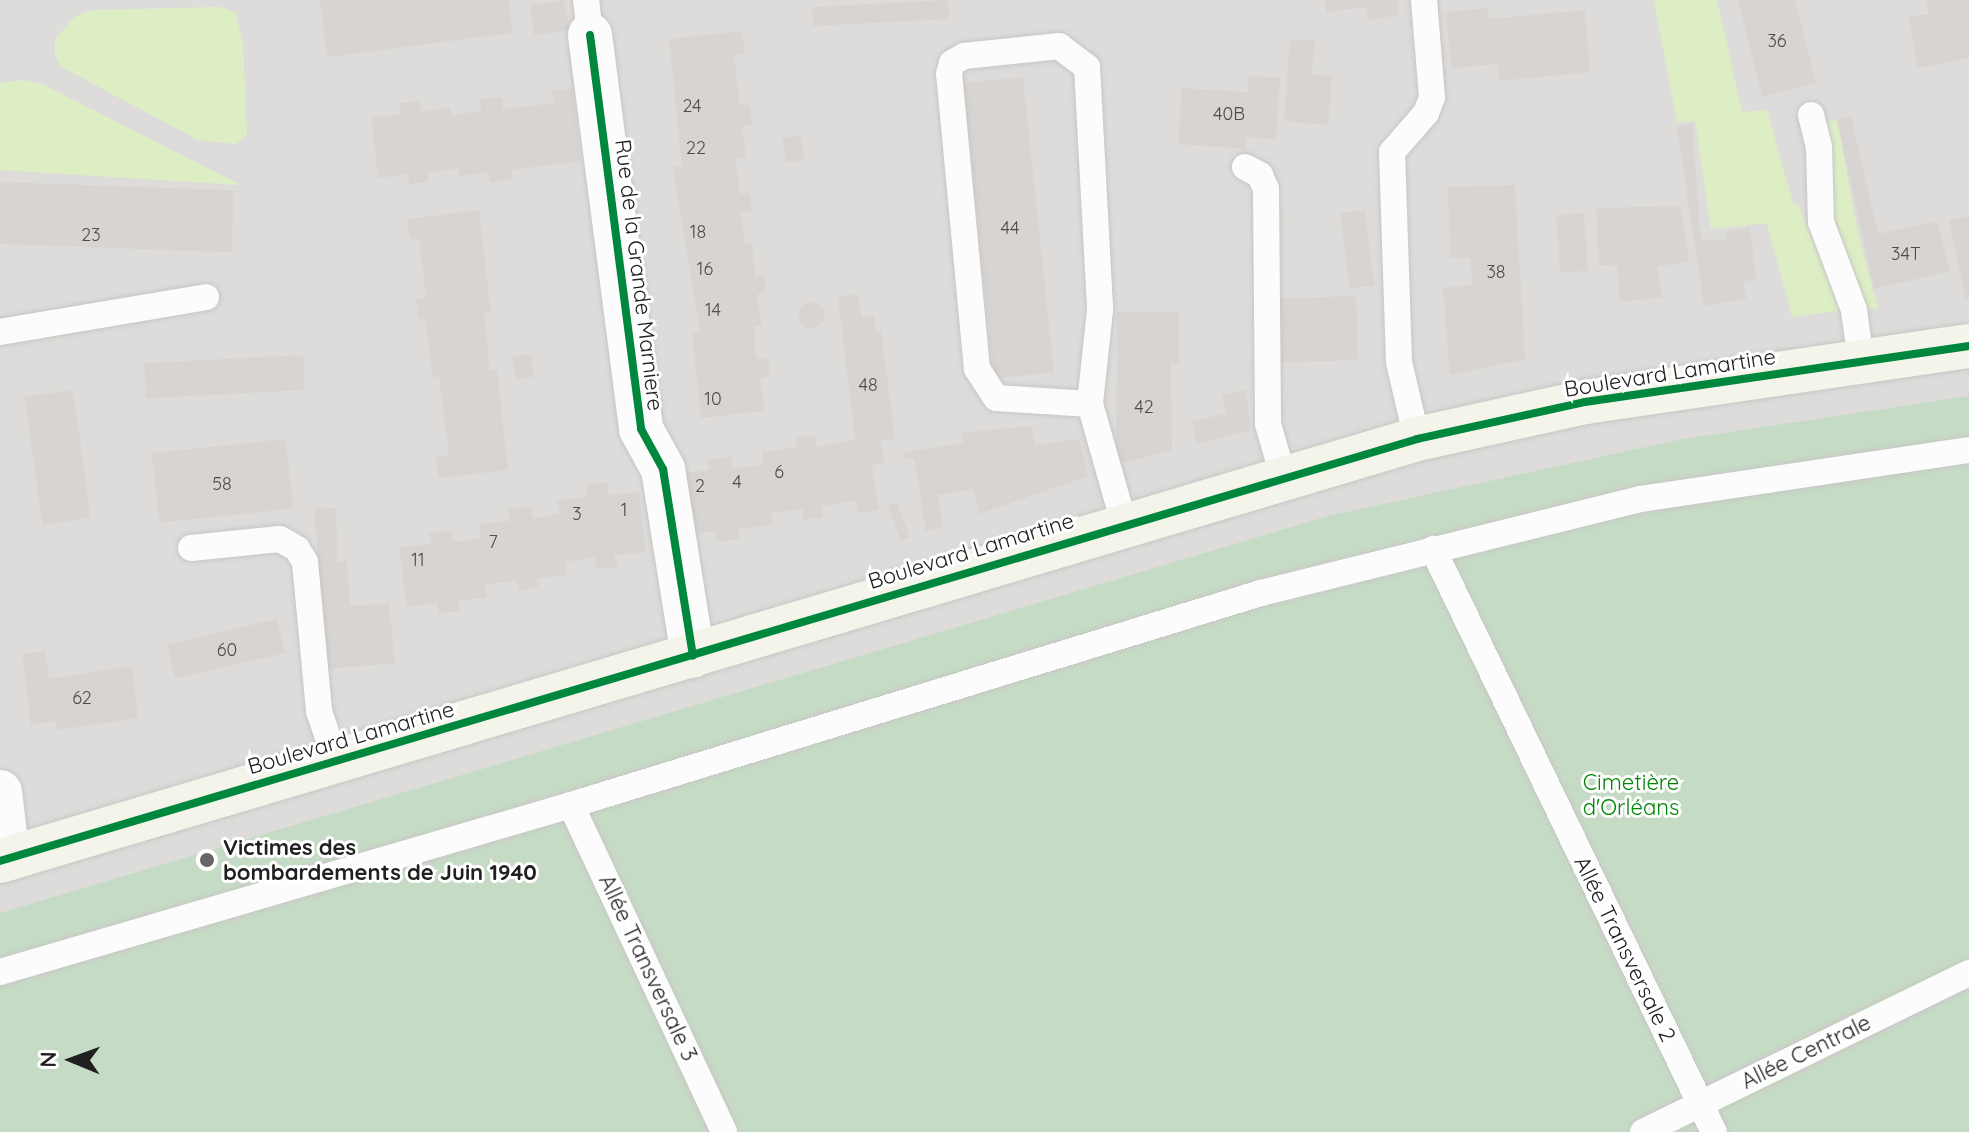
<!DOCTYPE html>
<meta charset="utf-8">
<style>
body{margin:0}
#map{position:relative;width:1969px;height:1132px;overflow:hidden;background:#efece9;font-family:Quicksand,sans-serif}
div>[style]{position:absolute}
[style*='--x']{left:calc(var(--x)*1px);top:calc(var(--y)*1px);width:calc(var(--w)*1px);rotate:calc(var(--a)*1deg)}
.residential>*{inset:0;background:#dedcda;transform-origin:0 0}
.religious>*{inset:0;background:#dddcda;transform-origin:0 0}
.grass>*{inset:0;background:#ddeec5}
.cemetery>*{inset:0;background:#c6dbc5}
.building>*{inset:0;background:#d7d4d1;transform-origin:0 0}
.round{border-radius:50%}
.roads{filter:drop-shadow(0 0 2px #c7c6c5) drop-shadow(0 0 2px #c7c6c5)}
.lane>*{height:26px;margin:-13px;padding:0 13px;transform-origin:13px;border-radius:13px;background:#fdfcfc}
.street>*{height:44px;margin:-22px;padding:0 22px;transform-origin:22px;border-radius:22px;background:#fdfcfc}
.secondary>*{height:44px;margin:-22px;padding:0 22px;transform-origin:22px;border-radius:22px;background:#f5f4eb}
.cycleway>*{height:8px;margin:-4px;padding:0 4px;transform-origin:4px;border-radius:4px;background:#00873e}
.dots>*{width:22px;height:22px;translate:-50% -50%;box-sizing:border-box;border:4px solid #fff;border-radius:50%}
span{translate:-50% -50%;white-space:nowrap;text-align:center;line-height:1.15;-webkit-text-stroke:6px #fff;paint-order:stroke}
.number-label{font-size:18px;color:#4e4d4c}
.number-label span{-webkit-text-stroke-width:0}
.street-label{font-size:22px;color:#202020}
.park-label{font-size:22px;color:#028605}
.poi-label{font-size:22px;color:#202020;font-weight:700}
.left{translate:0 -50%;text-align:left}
.north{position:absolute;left:32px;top:1020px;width:80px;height:80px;-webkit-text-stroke:6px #fff;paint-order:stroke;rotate:271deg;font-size:22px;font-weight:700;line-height:32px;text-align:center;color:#202020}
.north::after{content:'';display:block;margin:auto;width:28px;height:36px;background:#202020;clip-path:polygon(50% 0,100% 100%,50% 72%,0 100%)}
</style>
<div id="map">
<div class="residential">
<i style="left:0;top:0;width:1969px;height:1132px"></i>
</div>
<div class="religious">
<i style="left:661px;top:169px;width:244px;height:33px;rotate:83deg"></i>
<i style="left:592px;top:190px;width:274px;height:33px;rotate:83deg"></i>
<i style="clip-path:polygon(172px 268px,177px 301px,206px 297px,214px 362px,0 393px,0 292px)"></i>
</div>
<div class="grass">
<i style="clip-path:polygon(1654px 0,1717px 0,1742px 112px,1767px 110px,1793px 204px,1798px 205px,1845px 310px,1792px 317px,1767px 223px,1711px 229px,1695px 121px,1677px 123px)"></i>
<i style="clip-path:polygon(220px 7px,235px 12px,243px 44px,247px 135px,236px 144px,198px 140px,60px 66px,55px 55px,55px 39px,75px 17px,91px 10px)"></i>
<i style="clip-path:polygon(23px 80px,42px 84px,241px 185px,0 170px,0 83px)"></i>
<i style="clip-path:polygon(1837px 120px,1859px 238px,1878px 308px,1862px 309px,1830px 211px,1822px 122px)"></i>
</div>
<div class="cemetery">
<i style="clip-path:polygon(1969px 396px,1969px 1132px,0 1132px,0 913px,1328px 516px,1683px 439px)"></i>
</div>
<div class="building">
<i style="clip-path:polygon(320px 0,509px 0,512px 33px,327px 57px)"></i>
<i style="left:564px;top:0;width:30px;height:35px;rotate:81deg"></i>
<i style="left:948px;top:0;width:19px;height:136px;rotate:87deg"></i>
<i style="clip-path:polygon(1326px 0,1398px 0,1399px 15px,1367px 20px,1366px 7px,1326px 12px)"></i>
<i style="clip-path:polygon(1738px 0,1795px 0,1816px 83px,1762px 97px)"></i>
<i style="clip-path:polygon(1926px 0,1969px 0,1969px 58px,1918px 68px,1908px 17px,1928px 14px)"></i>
<i style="clip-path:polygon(1488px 8px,1489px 19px,1585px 10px,1590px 72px,1499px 81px,1497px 64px,1451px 68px,1446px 12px)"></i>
<i style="clip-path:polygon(742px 31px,745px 54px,734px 55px,740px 105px,750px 105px,752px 125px,742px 126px,746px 158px,736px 159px,740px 194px,749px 193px,752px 211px,741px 212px,745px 244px,752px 243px,755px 276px,764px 274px,766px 290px,757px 295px,762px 325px,754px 327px,756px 359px,768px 358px,770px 376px,760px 378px,765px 411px,701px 418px,692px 333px,699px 332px,699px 325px,673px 167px,682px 166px,669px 39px)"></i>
<i style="clip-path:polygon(1290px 39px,1315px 41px,1312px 74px,1332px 76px,1328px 125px,1284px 121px)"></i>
<i style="clip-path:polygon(1249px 76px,1280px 78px,1276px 139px,1246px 137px,1246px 149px,1178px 144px,1182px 88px,1248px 92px)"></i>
<i style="left:1023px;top:77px;width:297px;height:60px;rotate:84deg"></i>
<i style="clip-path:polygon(572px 88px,581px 161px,511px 170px,513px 179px,490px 182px,489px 172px,459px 176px,458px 168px,427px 173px,428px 182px,409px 184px,408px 174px,378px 178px,371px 118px,401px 114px,400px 103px,420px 101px,421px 112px,450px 108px,451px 115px,481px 111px,480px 99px,503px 97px,503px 109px,554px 103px,552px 91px)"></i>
<i style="clip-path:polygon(1851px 116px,1878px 234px,1937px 221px,1950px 271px,1874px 289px,1837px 120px)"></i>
<i style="clip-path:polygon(1692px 124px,1701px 241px,1727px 239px,1726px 231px,1750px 228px,1756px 279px,1743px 282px,1746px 299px,1704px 306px,1677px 127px)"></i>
<i style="left:801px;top:135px;width:25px;height:19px;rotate:81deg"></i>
<i style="left:0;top:182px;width:234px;height:62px;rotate:2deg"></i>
<i style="clip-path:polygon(1515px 185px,1525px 359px,1450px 375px,1443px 288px,1472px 285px,1471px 258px,1450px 258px,1448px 187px)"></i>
<i style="clip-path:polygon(1681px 206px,1689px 262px,1658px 266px,1662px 297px,1620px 302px,1617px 266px,1599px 265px,1596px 208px)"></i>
<i style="clip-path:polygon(479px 210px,491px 313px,484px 312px,490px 371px,497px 370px,508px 470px,438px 478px,436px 456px,449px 455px,439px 376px,433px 378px,425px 319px,419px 319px,416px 299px,426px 298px,419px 238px,410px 240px,407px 219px)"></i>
<i style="left:1365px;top:210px;width:76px;height:25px;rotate:83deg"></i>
<i style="left:1584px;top:213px;width:58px;height:28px;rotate:86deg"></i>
<i style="clip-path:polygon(1969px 216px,1969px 299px,1966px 300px,1949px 220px)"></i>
<i style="clip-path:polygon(857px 294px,862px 317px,874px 316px,875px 331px,881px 330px,895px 439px,880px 440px,884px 463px,872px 465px,878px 510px,858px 513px,856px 501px,822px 506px,823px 517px,804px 520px,802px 509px,771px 513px,772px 525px,738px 529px,740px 539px,717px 542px,716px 531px,685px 535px,677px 474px,709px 470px,708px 460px,731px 456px,732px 468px,764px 465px,762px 452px,797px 447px,795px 438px,815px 435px,816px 447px,855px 440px,838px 297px)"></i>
<i style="left:1356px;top:296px;width:64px;height:82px;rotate:88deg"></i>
<i class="round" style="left:798px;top:302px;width:26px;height:26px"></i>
<i style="clip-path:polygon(1117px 312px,1178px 312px,1179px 363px,1171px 363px,1172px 450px,1116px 465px)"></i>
<i style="left:531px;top:354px;width:23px;height:19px;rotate:83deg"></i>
<i style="left:303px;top:355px;width:35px;height:159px;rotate:87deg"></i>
<i style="clip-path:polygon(1246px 389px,1250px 430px,1197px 444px,1192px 422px,1227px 413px,1222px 396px)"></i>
<i style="left:73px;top:390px;width:129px;height:49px;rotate:82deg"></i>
<i style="clip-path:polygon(1032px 426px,1034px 445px,1079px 439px,1088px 476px,979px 514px,973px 489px,938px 495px,943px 526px,926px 532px,914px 458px,906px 459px,904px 452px,963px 443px,961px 433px)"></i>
<i style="left:286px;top:439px;width:70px;height:135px;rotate:84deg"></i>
<i style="clip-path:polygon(607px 482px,609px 495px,639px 492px,646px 552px,614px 555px,618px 567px,596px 569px,595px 557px,565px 562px,567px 575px,536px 578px,538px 587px,519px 591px,517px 581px,485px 584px,487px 598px,459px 600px,460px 611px,439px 613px,438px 603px,407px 607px,399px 547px,431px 544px,429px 532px,451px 531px,452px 542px,481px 538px,479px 524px,509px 521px,508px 508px,531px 507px,533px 519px,559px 514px,557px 500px,588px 497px,586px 485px)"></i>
<i style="left:897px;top:502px;width:37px;height:10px;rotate:70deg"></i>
<i style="clip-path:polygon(336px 508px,338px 562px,347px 561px,350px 606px,389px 603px,395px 663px,327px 669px,314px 509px)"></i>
<i style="left:277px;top:619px;width:35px;height:113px;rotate:77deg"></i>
<i style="clip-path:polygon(45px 651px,49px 679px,132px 666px,138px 718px,57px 730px,55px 721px,31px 725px,22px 654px)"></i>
</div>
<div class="roads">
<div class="lane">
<i style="--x:586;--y:0;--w:35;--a:83"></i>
<i style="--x:1811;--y:115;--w:33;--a:76"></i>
<i style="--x:1819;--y:147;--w:75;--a:88.5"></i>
<i style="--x:1821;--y:222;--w:94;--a:69.4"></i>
<i style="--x:1854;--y:310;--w:52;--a:82.3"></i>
<i style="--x:1245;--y:167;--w:17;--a:28"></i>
<i style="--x:1260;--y:175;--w:15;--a:67"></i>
<i style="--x:1266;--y:189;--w:235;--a:89.5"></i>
<i style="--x:1268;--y:424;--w:54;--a:73.9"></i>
<i style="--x:0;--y:332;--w:209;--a:-9.6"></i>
<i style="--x:1090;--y:404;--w:94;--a:-176.3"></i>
<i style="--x:996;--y:398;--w:35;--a:-123"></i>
<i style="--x:977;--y:369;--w:296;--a:-95.4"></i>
<i style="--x:949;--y:74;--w:11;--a:-75"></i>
<i style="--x:952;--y:63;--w:14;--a:-30"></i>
<i style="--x:964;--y:56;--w:96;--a:-6"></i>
<i style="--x:1059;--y:46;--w:35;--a:37"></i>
<i style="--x:1087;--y:67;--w:243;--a:86.9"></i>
<i style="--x:1100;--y:310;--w:95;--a:96.1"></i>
<i style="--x:1090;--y:404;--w:124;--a:74.1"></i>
<i style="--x:1417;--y:439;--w:79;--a:-103.2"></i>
<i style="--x:1399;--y:362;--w:210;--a:-91.9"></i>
<i style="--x:1392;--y:152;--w:52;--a:-48.9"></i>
<i style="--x:1426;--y:113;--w:17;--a:-69"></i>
<i style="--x:1432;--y:97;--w:97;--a:-94.7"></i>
<i style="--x:191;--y:548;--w:89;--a:-5.8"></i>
<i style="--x:280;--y:539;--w:20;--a:30"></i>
<i style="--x:297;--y:549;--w:15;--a:58"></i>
<i style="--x:305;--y:562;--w:150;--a:84.6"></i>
<i style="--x:319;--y:711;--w:54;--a:71.6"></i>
<i style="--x:1433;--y:549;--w:647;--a:64.27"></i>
<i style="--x:571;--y:805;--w:361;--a:64.9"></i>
<i style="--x:0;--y:972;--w:595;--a:-16.3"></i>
<i style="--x:571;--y:805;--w:722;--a:-17.08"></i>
<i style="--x:1261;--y:593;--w:391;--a:-13.9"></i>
<i style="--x:1641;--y:499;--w:332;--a:-8.5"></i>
<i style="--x:1643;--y:1132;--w:363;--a:-26"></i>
</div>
<div class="street">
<i style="--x:590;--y:35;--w:397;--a:82.6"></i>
<i style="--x:641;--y:429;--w:46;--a:61.2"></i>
<i style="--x:663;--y:469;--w:189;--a:80.9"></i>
<i style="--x:0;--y:792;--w:67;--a:83.2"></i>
</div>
<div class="secondary">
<i style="--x:0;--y:861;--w:1479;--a:-16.58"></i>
<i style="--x:1417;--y:439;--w:172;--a:-12.4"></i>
<i style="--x:1585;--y:402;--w:388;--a:-8.3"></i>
</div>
</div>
<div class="cycleway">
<i style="--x:590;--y:35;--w:397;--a:82.6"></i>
<i style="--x:641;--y:429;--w:46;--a:61.2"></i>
<i style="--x:663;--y:469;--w:189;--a:80.9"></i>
<i style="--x:0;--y:861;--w:1479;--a:-16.58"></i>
<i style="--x:1417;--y:439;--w:172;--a:-12.4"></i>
<i style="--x:1585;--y:402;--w:388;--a:-8.3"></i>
</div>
<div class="dots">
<i style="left:207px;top:860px;background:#686766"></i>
</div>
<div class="number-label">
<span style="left:1777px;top:41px">36</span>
<span style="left:692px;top:106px">24</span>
<span style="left:1229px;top:114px">40B</span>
<span style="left:696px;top:148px">22</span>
<span style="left:1010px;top:228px">44</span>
<span style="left:698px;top:232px">18</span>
<span style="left:91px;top:235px">23</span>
<span style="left:1906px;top:254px">34T</span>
<span style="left:705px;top:269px">16</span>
<span style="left:1496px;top:272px">38</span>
<span style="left:713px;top:310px">14</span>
<span style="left:868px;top:385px">48</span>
<span style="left:713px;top:399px">10</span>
<span style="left:1144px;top:407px">42</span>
<span style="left:779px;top:472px">6</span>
<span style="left:737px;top:482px">4</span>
<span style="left:222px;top:484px">58</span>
<span style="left:700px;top:486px">2</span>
<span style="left:624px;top:510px">1</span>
<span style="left:577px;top:514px">3</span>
<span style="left:493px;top:542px">7</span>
<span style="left:418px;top:560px">11</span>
<span style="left:227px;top:650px">60</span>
<span style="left:82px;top:698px">62</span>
</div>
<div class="street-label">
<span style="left:639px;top:275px;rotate:83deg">Rue de la Grande Marniere</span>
<span style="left:1670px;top:373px;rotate:-9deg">Boulevard Lamartine</span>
<span style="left:971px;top:551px;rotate:-17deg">Boulevard Lamartine</span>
<span style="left:351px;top:738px;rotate:-16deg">Boulevard Lamartine</span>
<span style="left:1625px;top:949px;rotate:64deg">Allée Transversale 2</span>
<span style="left:648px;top:968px;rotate:65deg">Allée Transversale 3</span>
<span style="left:1806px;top:1052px;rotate:-26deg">Allée Centrale</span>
</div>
<div class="park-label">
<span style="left:1631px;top:795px">Cimetière<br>d'Orléans</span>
</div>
<div class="poi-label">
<span class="left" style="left:223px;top:860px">Victimes des<br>bombardements de Juin 1940</span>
</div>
<div class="north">N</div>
</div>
